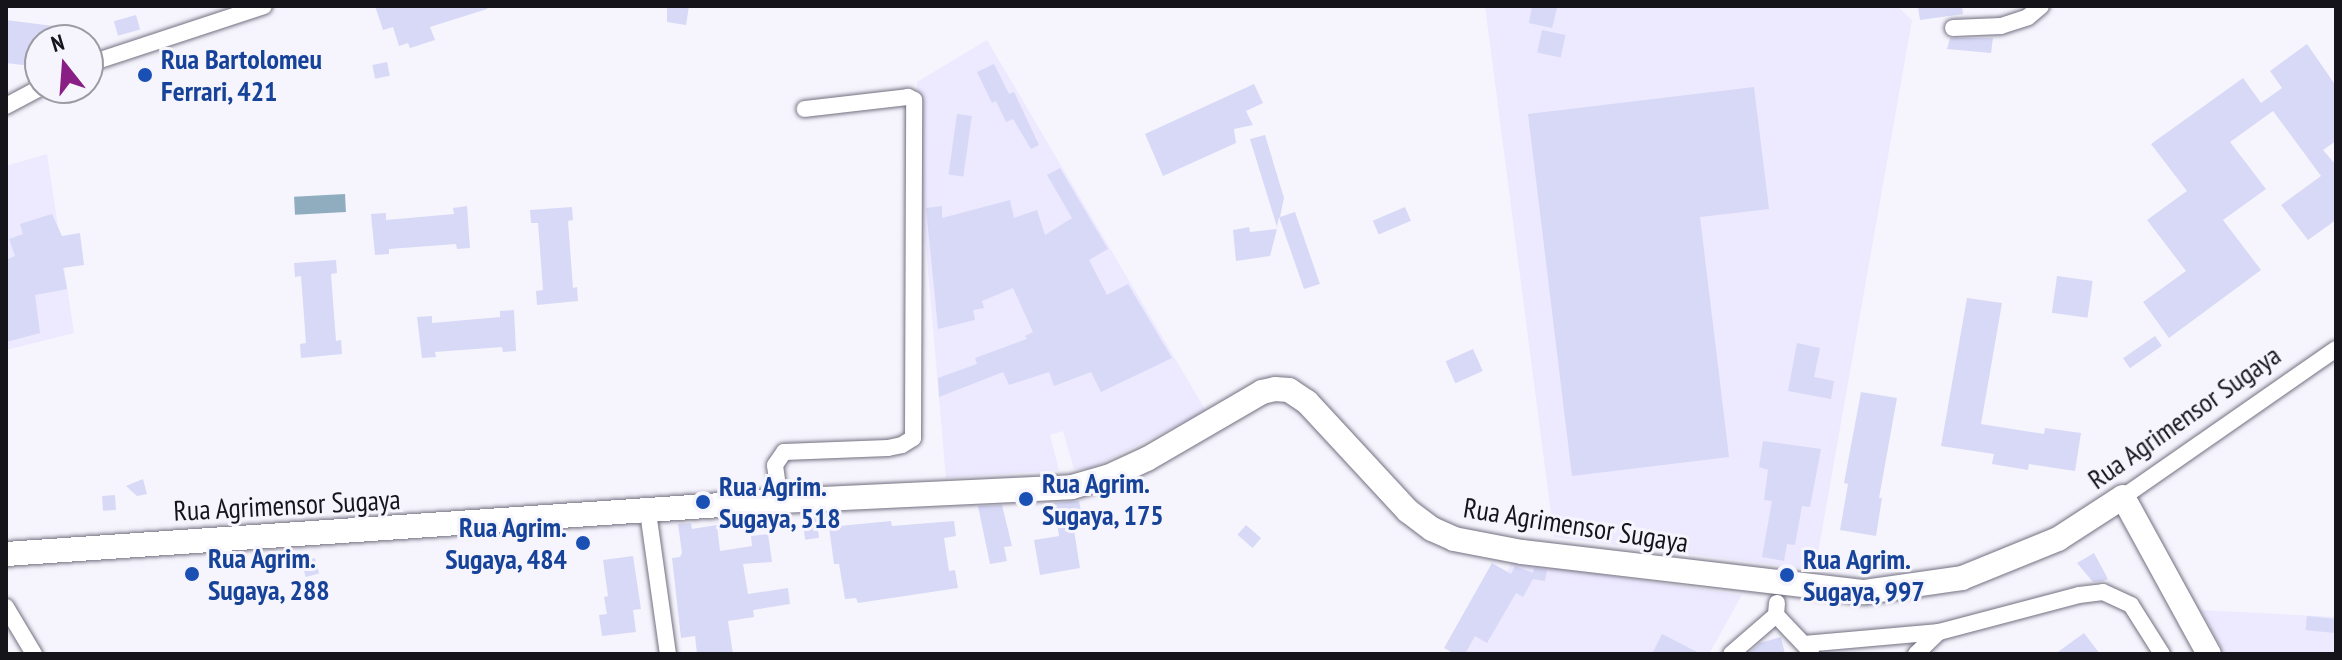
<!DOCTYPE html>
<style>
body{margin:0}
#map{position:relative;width:2342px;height:660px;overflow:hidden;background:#f6f5fd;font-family:"PT Sans Narrow",sans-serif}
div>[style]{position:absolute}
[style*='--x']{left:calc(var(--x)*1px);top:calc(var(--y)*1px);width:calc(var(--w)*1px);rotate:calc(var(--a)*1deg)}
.built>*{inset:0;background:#ede9ff}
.water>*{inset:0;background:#90adbf;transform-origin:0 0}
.building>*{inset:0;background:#d7d9f7;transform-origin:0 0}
.roads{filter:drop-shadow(0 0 2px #737081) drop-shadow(0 0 2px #737081)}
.minor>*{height:16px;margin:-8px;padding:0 8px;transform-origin:8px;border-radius:8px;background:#fff}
.secondary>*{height:24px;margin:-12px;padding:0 12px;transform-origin:12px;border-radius:12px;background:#fff}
.dots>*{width:22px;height:22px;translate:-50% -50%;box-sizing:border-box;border:4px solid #f6f5fd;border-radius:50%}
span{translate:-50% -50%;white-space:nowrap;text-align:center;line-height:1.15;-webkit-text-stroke:6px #f6f5fd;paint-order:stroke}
.transit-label{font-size:28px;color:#164399;font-weight:700}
.left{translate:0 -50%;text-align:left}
.right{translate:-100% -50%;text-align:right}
.street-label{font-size:28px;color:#15141b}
.frame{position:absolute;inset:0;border:8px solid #15141b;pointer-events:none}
.north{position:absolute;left:24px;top:24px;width:80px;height:80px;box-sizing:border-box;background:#f6f5fd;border:2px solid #9c9ba3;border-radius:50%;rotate:343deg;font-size:22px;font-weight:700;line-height:32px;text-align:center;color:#15141b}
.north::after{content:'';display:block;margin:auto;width:28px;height:36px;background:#891e84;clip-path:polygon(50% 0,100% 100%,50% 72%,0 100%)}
</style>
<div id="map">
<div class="built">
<i style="clip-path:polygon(1485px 6px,1897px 6px,1912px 20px,1815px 570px,1554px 537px)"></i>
<i style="clip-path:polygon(987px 40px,1206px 411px,1091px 468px,1074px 469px,1063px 431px,1050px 435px,1059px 470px,946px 478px,924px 224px,917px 82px)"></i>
<i style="clip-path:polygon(47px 154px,74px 333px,6px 350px,6px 166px)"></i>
<i style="clip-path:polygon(1513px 561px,1742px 595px,1709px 654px,1460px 654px)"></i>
<i style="clip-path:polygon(2201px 610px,2336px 617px,2336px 654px,2225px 654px)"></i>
</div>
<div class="water">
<i style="left:345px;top:194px;width:18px;height:51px;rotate:87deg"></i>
</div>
<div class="building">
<i style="clip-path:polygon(375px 6px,487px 6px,487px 9px,430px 27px,435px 40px,410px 48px,408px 43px,399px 46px,393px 27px,383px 30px)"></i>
<i style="clip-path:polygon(674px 6px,689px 6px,686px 25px,667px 22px,667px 7px)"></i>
<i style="clip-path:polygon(1532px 6px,1557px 8px,1552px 28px,1529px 23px)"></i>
<i style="clip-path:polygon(1962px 6px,1963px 14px,1920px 20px,1918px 7px)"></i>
<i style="left:136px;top:15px;width:15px;height:23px;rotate:74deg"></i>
<i style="clip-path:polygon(6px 20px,69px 28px,68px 40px,40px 37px,40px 67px,6px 63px)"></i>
<i style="left:1542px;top:30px;width:24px;height:23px;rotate:12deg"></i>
<i style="clip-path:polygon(1950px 38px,1993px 38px,1991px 53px,1947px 49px)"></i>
<i style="clip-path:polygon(2307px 44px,2336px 86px,2336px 141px,2323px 150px,2336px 165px,2336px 220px,2308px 240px,2281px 205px,2321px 176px,2273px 111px,2230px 142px,2266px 189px,2223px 220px,2261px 270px,2169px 338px,2143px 302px,2186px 271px,2147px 220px,2187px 191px,2151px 144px,2243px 78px,2261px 103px,2282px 88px,2270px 71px)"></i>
<i style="left:387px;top:62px;width:14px;height:15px;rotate:78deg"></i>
<i style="clip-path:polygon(994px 64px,1009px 94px,1014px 92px,1039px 145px,1031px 149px,1013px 119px,1006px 122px,996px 101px,992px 103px,977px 72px)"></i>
<i style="clip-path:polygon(1254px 84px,1263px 103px,1246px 111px,1253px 125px,1234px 129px,1236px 143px,1163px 176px,1145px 134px)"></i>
<i style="clip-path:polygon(1754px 87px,1769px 209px,1700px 217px,1729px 457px,1572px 476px,1528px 114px)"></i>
<i style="left:957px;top:114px;width:15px;height:61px;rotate:8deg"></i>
<i style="clip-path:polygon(1265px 135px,1284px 198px,1280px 217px,1295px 212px,1320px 284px,1304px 289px,1279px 217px,1277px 227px,1250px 139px)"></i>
<i style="clip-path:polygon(1060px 168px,1108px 249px,1089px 260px,1107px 295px,1128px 284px,1172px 358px,1101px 392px,1091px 372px,1054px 386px,1049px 372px,1009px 385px,1003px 372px,939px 397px,938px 378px,977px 364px,975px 358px,1027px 339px,1025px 336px,1033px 332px,1013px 288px,982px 301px,984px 308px,973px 310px,975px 320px,938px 329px,926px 208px,942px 206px,942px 218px,1010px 200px,1014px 218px,1037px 210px,1045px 235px,1072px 218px,1047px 175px)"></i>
<i style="clip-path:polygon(467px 206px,470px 248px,457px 249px,456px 244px,389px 249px,389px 254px,375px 255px,371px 214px,386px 213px,386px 220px,454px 214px,453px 208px)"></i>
<i style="clip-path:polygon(572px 207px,573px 220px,568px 221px,573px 288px,577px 287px,578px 301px,537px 305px,536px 291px,543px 290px,538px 223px,531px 223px,530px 210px)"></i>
<i style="left:1405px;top:207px;width:15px;height:35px;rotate:67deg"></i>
<i style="clip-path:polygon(52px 214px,62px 236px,80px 233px,84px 265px,63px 268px,67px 289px,35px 295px,40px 333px,6px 342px,6px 260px,15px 256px,9px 239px,23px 234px,20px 224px)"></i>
<i style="clip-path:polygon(1249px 227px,1250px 232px,1277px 229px,1270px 256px,1236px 261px,1233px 230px)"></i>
<i style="clip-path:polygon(336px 260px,337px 273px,331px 274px,336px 341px,341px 340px,342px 354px,301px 358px,300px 344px,306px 343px,301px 276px,295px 277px,294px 263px)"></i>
<i style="left:2057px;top:276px;width:36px;height:37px;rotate:8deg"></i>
<i style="clip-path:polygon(1967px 298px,2002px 303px,1981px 424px,2044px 434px,2045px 428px,2081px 433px,2075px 471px,2029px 464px,2028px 470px,1992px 464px,1994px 454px,1941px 446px)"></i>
<i style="clip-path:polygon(514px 310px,516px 351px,503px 352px,502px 347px,435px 352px,436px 357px,422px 358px,417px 317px,432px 316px,432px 323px,500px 317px,500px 311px)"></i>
<i style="left:2155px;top:336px;width:12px;height:39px;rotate:55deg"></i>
<i style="clip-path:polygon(1797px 343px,1820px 348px,1814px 377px,1834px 381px,1831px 399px,1788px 391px)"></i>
<i style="left:1473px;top:349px;width:24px;height:30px;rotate:66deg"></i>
<i style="clip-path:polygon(1861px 392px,1897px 398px,1879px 498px,1882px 498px,1876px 536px,1840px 530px,1848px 484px,1844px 483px)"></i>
<i style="clip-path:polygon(1763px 441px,1821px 449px,1810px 507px,1802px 506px,1795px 545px,1787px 544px,1784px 561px,1762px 557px,1772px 501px,1764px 500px,1768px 470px,1759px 467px)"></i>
<i style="clip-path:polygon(143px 479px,147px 494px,137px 496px,126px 486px)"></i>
<i style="left:115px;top:495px;width:15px;height:13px;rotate:86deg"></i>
<i style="clip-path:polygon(1079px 501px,1083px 522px,1073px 524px,1080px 568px,1040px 575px,1034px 540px,1059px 536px,1054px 503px)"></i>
<i style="clip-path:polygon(1002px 505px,1012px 546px,1004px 547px,1007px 561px,990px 564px,978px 506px)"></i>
<i style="left:816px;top:516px;width:22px;height:14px;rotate:82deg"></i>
<i style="clip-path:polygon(891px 521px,892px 526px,954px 521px,956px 536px,944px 538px,949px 571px,955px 570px,958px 588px,858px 603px,856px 598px,845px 599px,839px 564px,834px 564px,829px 527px)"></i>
<i style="clip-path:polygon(691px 523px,692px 529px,717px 525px,720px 551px,752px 546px,751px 536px,768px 534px,772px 562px,743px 564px,748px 594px,788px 588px,790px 604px,753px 610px,754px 617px,728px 621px,733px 654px,697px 654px,695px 636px,681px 638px,672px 558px,680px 557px,682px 553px,678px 524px)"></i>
<i style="left:1246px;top:525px;width:20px;height:13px;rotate:41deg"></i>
<i style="clip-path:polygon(2094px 553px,2108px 579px,2103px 581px,2093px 582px,2077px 563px)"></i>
<i style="clip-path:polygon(633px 556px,641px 609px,633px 610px,636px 632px,602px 636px,599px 615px,607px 614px,604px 597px,608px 596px,603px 560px)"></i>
<i style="left:315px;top:558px;width:16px;height:14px;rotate:75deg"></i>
<i style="clip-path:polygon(1492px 563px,1511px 574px,1515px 566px,1533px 573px,1534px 568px,1547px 570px,1545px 581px,1533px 579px,1523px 597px,1516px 593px,1487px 643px,1475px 636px,1465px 654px,1455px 654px,1444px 648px)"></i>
<i style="left:2307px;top:616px;width:29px;height:14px;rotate:6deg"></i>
<i style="clip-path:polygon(2084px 633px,2100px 654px,2055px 654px)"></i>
<i style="clip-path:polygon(1662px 634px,1701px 654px,1652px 654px)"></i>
<i style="clip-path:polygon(1781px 637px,1785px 654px,1748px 654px,1760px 643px)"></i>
</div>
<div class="roads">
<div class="minor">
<i style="--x:1953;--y:28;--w:48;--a:-2.4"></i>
<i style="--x:2001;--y:26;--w:28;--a:-18"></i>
<i style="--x:2028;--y:17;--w:17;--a:-40"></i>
<i style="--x:88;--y:64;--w:185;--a:-18.2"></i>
<i style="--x:6;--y:106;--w:38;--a:-28"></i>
<i style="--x:2123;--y:497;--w:259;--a:-34.8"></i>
<i style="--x:780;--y:501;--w:36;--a:-98"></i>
<i style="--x:775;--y:465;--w:16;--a:-55"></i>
<i style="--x:784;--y:452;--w:104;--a:-2.2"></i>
<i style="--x:888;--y:448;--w:14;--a:-12"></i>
<i style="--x:902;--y:445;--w:13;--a:-32"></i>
<i style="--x:913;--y:438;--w:338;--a:-89.8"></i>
<i style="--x:914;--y:100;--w:7;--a:-153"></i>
<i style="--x:908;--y:97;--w:104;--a:173.4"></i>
<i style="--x:648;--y:512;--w:143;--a:82"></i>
<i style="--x:1777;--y:603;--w:12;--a:95"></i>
<i style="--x:1776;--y:615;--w:51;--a:46.6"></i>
<i style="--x:6;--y:607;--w:55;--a:59.2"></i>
<i style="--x:1804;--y:644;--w:136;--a:-5.1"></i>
<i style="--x:1939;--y:632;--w:145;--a:-14.8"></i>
<i style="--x:2079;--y:595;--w:24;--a:-7"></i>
<i style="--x:2103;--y:592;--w:31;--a:25"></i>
<i style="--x:2131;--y:605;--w:58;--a:57.7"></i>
<i style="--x:1731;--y:654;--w:60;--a:-40.9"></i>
<i style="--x:1916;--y:654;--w:32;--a:-44"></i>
</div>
<div class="secondary">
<i style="--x:6;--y:554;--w:776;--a:-3.92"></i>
<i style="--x:780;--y:501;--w:292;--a:-2.7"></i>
<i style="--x:1072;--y:487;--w:37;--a:-16"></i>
<i style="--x:1108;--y:477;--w:43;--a:-24.8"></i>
<i style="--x:1147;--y:459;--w:133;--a:-30.2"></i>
<i style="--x:1262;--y:392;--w:13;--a:-13"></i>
<i style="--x:1275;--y:389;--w:14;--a:4"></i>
<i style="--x:1289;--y:390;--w:22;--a:34"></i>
<i style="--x:1307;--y:402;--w:149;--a:47.2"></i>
<i style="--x:1408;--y:511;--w:30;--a:37"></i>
<i style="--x:1432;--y:529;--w:24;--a:24"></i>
<i style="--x:1454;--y:539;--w:69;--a:10.8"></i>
<i style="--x:1522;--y:552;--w:345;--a:6.7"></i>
<i style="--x:1865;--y:592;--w:98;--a:-8.2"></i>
<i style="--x:1962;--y:578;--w:104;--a:-22.1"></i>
<i style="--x:2058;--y:539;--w:77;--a:-32.9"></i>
<i style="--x:2123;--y:497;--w:179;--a:61.3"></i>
</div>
</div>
<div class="dots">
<i style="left:145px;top:75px;background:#1a4fb4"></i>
<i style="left:1026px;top:499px;background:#1a4fb4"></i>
<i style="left:703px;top:502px;background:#1a4fb4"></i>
<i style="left:583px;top:543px;background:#1a4fb4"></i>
<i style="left:192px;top:574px;background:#1a4fb4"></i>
<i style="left:1787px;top:575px;background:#1a4fb4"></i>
</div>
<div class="transit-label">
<span class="left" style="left:161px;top:75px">Rua Bartolomeu<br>Ferrari, 421</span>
<span class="left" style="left:1042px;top:499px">Rua Agrim.<br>Sugaya, 175</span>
<span class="left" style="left:719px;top:502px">Rua Agrim.<br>Sugaya, 518</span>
<span class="right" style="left:567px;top:543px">Rua Agrim.<br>Sugaya, 484</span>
<span class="left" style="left:208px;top:574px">Rua Agrim.<br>Sugaya, 288</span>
<span class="left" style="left:1803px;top:575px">Rua Agrim.<br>Sugaya, 997</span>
</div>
<div class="street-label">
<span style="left:2184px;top:417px;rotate:-35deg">Rua Agrimensor Sugaya</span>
<span style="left:287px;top:505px;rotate:-3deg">Rua Agrimensor Sugaya</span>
<span style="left:1576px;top:525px;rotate:9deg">Rua Agrimensor Sugaya</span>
</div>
<div class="frame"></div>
<div class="north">N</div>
</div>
